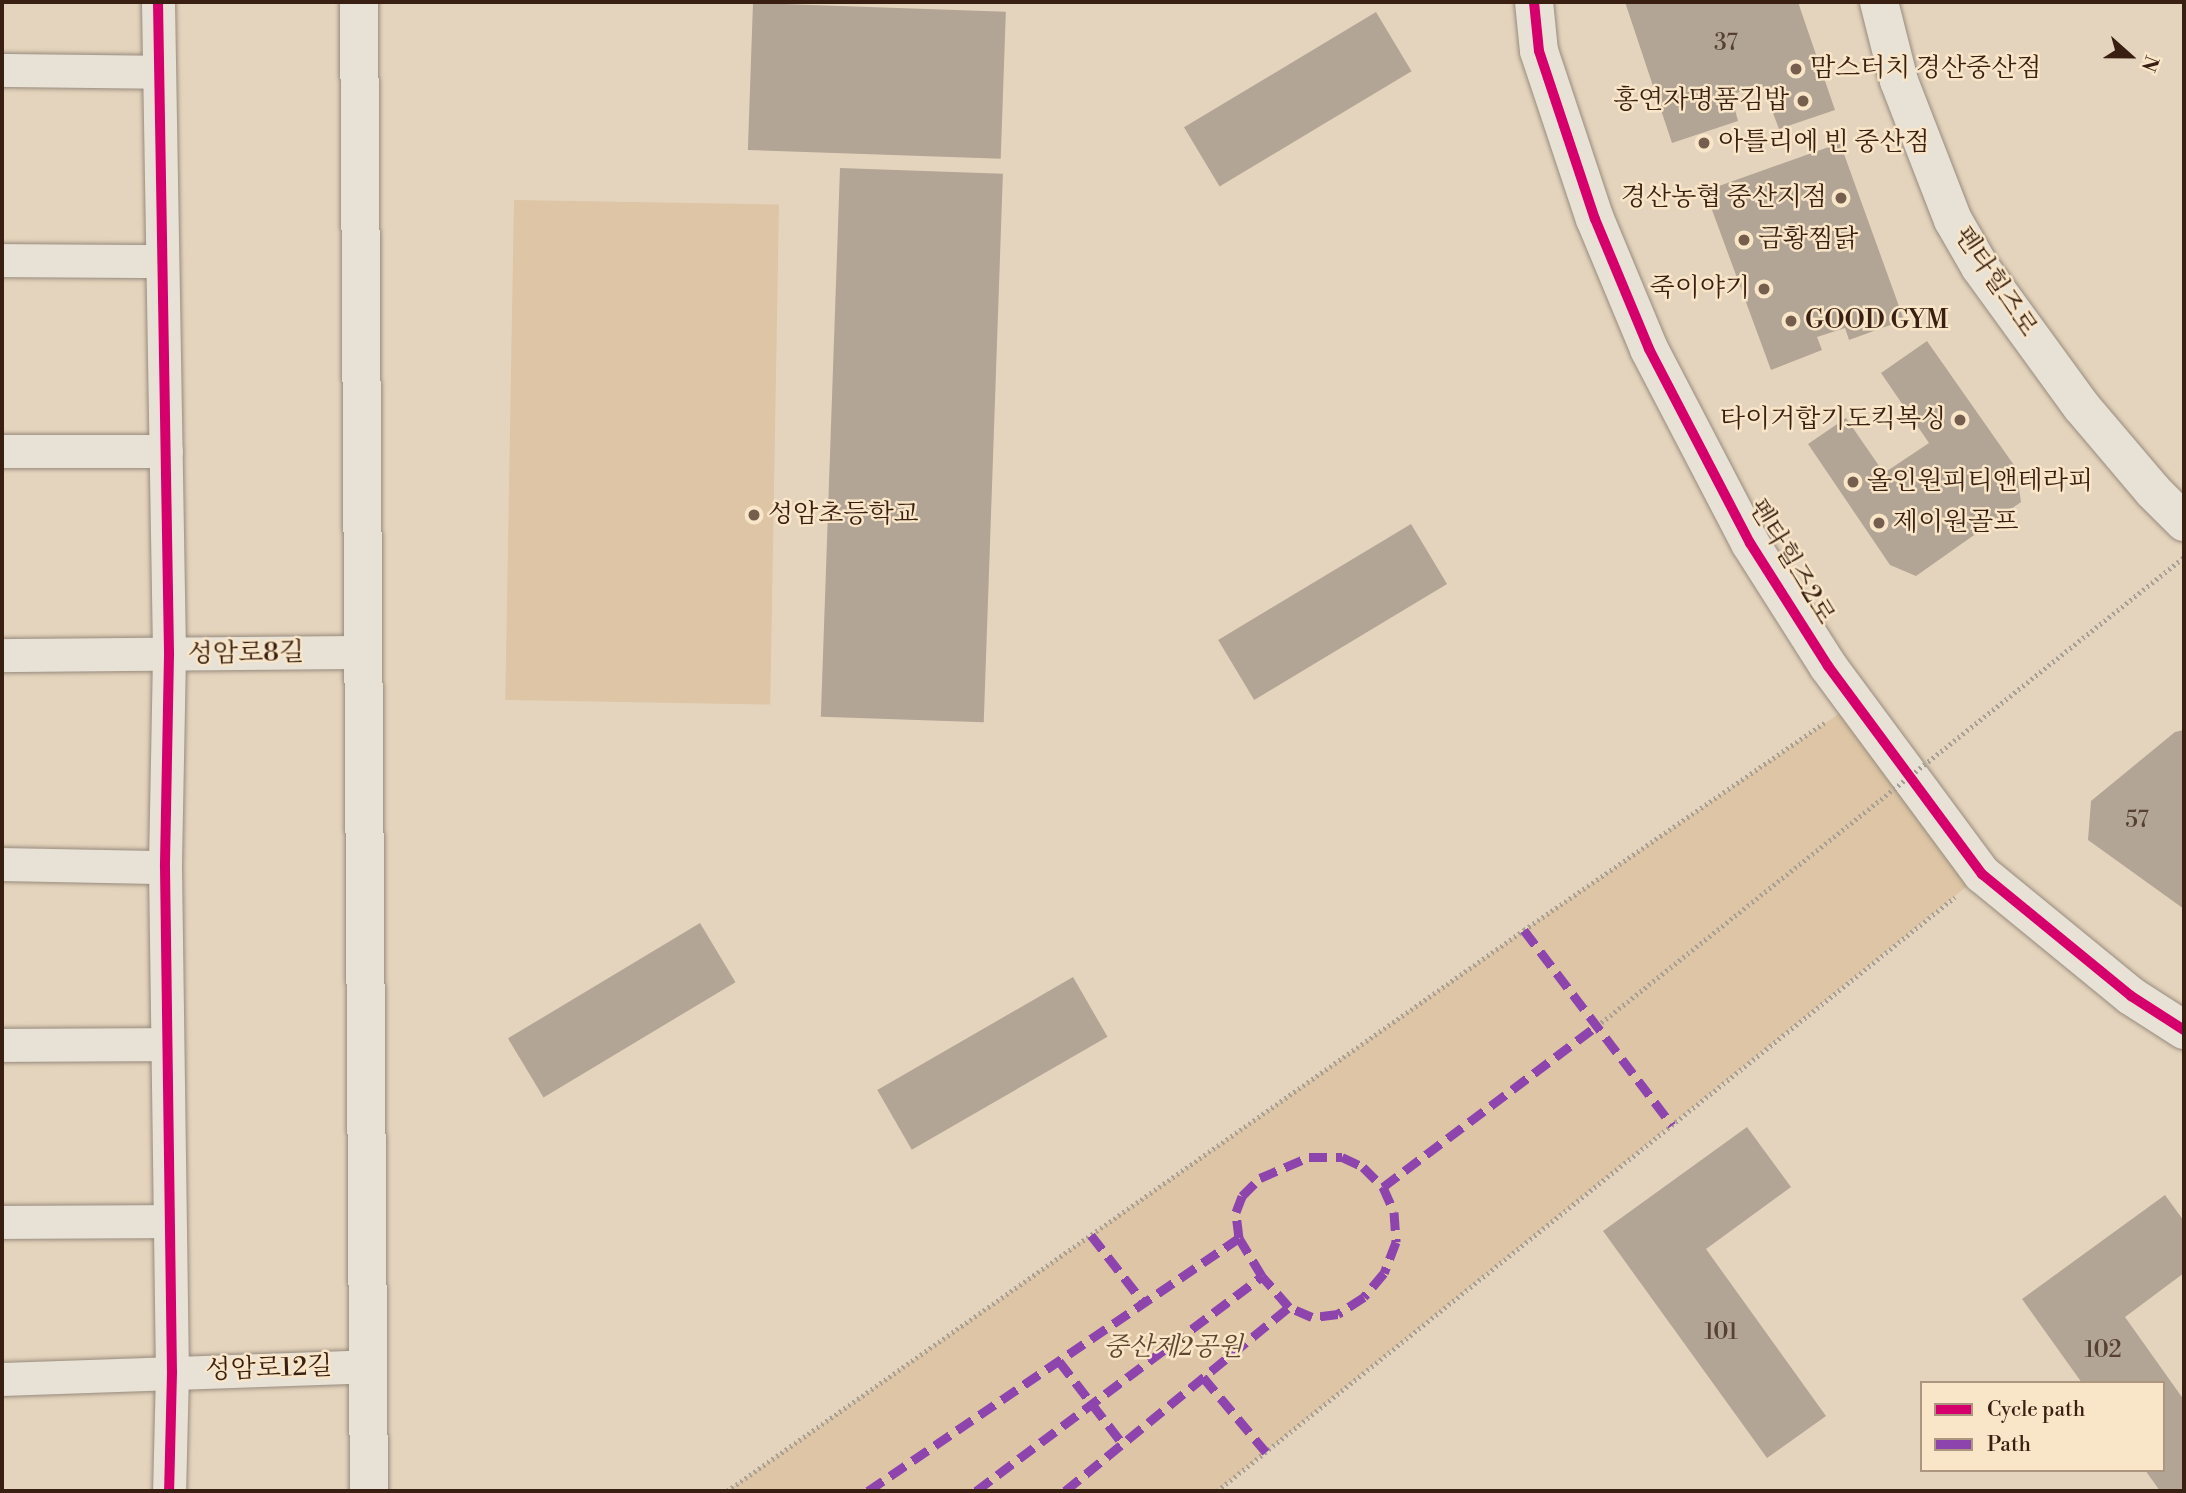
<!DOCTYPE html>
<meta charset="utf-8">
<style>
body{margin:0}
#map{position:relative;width:2186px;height:1493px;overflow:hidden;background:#e5d4bd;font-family:"Libre Bodoni","Noto Serif KR",serif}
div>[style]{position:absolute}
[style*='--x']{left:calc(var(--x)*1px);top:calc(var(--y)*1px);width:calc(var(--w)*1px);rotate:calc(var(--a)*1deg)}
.green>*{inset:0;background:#ddc5a5;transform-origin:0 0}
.building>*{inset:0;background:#b2a595;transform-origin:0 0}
.path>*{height:4.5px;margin-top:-2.25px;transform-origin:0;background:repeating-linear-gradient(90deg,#a89f95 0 2px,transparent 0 5.5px)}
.roads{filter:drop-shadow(0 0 2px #978b7d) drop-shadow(0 0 2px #978b7d)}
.street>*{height:33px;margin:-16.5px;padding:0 16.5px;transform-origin:16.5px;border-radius:16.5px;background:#e8e1d5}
.secondary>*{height:38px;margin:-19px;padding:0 19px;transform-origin:19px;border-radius:19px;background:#e8e1d5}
.path-bridge>*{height:4.5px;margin-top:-2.25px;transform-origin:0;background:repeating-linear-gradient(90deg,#a89f95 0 2px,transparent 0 5.5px)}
.quiet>*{height:9px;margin-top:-4.5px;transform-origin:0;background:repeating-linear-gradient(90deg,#8e44ad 0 18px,transparent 0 27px)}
.cycleway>*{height:10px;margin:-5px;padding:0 5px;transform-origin:5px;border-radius:5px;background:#d6006c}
.dots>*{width:19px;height:19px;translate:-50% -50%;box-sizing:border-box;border:4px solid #f9e6c9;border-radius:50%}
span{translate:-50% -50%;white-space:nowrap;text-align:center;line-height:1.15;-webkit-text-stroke:5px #f9e6c9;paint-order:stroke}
.number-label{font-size:23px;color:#564032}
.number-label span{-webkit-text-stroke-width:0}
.poi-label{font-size:26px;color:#381f11}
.left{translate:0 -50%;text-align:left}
.right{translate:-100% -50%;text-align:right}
.street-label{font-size:26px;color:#381f11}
.park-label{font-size:26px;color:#604631;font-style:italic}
.frame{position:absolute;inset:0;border:4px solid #381f11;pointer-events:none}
.legend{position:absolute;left:1920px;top:1381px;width:245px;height:91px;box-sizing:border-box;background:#f9e6c9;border:2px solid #ac967f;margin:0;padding:9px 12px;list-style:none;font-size:21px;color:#381f11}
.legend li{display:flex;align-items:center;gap:14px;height:35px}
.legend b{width:35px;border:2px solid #ac967f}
.north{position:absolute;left:2095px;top:21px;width:70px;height:70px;-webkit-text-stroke:5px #f9e6c9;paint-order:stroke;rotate:111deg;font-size:19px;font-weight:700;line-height:28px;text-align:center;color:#381f11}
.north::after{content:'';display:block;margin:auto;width:24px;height:32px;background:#381f11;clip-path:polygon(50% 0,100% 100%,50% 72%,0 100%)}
</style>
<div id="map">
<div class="green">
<i style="left:514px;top:200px;width:265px;height:500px;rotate:1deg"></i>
<i style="clip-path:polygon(1853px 704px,1982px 874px,1217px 1491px,727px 1491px,1524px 930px)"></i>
</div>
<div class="building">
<i style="clip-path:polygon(1625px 2px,1798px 2px,1835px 110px,1779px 129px,1762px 84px,1731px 95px,1738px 121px,1672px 143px)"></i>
<i style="left:753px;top:3px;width:253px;height:147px;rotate:2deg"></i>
<i style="left:1376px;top:12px;width:69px;height:224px;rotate:59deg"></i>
<i style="clip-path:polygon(1840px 143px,1904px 320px,1849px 340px,1845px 328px,1817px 337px,1822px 350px,1771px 370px,1705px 191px)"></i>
<i style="left:840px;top:168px;width:163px;height:549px;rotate:2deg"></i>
<i style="clip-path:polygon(1927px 341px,2016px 468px,2021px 502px,1916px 576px,1890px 565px,1808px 444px,1846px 418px,1884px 473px,1929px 443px,1881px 373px)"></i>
<i style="left:1411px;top:524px;width:70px;height:225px;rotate:59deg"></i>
<i style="clip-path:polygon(2184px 730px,2184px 909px,2088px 840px,2091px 801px,2175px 732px)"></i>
<i style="left:700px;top:923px;width:69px;height:224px;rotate:59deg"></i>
<i style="left:1073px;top:977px;width:69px;height:226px;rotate:60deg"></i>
<i style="clip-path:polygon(1747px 1127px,1791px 1187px,1706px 1249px,1826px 1416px,1767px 1458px,1603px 1231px)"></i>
<i style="clip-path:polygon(2165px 1195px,2184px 1221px,2184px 1273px,2125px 1317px,2184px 1400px,2184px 1491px,2160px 1491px,2145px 1470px,2163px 1470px,2163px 1383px,2082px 1383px,2022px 1299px)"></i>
</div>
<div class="path">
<i style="--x:727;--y:1491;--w:975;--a:-35.14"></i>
<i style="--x:1524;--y:930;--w:367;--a:-34.6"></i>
<i style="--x:1217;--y:1491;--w:947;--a:-38.83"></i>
</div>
<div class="roads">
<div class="street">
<i style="--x:158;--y:2;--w:653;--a:89.03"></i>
<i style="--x:169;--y:655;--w:212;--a:91.1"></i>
<i style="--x:165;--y:867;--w:505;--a:89.21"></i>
<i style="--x:172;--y:1372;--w:119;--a:91.4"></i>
<i style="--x:2;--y:70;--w:157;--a:0.7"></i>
<i style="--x:2;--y:260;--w:160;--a:0.4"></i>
<i style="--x:2;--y:451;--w:164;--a:0"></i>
<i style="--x:2;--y:655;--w:362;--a:-0.5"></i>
<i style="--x:2;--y:864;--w:163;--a:1.1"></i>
<i style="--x:2;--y:1045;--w:164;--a:-0.3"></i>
<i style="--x:2;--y:1222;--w:166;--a:-0.3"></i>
<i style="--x:2;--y:1379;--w:366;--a:-2"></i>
</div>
<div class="secondary">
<i style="--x:359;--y:2;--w:1489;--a:89.62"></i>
<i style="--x:1534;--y:2;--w:49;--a:84.2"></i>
<i style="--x:1539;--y:51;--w:177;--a:71.6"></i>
<i style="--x:1595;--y:219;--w:141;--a:67.4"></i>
<i style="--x:1649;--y:349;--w:219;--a:62.5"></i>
<i style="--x:1750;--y:543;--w:146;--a:57.6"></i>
<i style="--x:1828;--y:666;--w:259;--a:53.5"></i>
<i style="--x:1982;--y:874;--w:193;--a:39.3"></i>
<i style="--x:2131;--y:996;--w:63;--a:32.7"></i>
<i style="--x:1879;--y:2;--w:81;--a:75.8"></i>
<i style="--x:1899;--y:81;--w:149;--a:68.8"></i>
<i style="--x:1953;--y:220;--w:54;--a:60.1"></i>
<i style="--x:1980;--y:267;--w:172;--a:54"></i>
<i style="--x:2081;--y:406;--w:111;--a:49.7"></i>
<i style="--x:2153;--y:491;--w:44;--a:45"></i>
</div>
</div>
<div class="path-bridge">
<i style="--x:1597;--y:1026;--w:751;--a:-38.62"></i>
</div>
<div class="quiet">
<i style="--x:1524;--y:930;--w:245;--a:52.8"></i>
<i style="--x:1309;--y:1157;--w:33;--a:0"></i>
<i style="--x:1342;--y:1157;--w:23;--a:25"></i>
<i style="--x:1363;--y:1167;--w:28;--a:45"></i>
<i style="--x:1383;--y:1187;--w:27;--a:66"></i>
<i style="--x:1394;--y:1212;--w:30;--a:86"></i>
<i style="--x:1396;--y:1242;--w:33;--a:111"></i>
<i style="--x:1384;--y:1273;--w:31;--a:130"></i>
<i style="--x:1364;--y:1297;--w:31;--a:147"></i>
<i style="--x:1338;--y:1314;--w:26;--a:173"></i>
<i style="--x:1312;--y:1317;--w:25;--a:-157"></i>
<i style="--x:1289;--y:1307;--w:41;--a:-131.1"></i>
<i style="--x:1262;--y:1276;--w:44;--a:-121.2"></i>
<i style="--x:1239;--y:1238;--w:26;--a:-97"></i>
<i style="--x:1236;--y:1212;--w:17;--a:-69"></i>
<i style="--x:1242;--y:1196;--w:25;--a:-45"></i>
<i style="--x:1260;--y:1178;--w:53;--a:-23.2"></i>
<i style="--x:1383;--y:1187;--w:268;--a:-37"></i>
<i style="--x:1091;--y:1235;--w:86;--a:52.1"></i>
<i style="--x:1059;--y:1361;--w:105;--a:52.4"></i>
<i style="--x:1203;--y:1377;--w:98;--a:50"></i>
<i style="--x:868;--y:1491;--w:449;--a:-34.3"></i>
<i style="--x:976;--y:1491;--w:358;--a:-36.9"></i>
<i style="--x:1065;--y:1491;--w:290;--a:-39.4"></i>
</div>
<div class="cycleway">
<i style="--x:158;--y:2;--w:653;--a:89.03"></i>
<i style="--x:169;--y:655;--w:212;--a:91.1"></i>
<i style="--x:165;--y:867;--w:505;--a:89.21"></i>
<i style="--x:172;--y:1372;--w:119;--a:91.4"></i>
<i style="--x:1534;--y:2;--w:49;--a:84.2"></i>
<i style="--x:1539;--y:51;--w:177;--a:71.6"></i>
<i style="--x:1595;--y:219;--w:141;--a:67.4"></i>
<i style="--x:1649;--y:349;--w:219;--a:62.5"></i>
<i style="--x:1750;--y:543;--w:146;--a:57.6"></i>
<i style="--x:1828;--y:666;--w:259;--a:53.5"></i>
<i style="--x:1982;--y:874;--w:193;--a:39.3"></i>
<i style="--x:2131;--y:996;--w:63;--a:32.7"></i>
</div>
<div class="dots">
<i style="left:1796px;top:69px;background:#755e4d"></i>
<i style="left:1803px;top:101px;background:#755e4d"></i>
<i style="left:1704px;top:143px;background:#755e4d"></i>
<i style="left:1841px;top:198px;background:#755e4d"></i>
<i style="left:1744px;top:240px;background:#755e4d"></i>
<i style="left:1764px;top:289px;background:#755e4d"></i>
<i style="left:1791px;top:321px;background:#755e4d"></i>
<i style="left:1960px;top:420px;background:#755e4d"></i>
<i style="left:1853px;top:482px;background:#755e4d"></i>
<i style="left:754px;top:515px;background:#755e4d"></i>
<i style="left:1879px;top:523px;background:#755e4d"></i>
</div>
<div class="number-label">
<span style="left:1726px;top:43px">37</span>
<span style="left:2137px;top:820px">57</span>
<span style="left:1721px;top:1332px">101</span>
<span style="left:2103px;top:1350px">102</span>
</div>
<div class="poi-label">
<span class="left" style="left:1810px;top:69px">맘스터치 경산중산점</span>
<span class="right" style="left:1789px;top:101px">홍연자명품김밥</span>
<span class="left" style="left:1718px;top:143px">아틀리에 빈 중산점</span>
<span class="right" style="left:1827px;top:198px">경산농협 중산지점</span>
<span class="left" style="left:1758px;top:240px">금황찜닭</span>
<span class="right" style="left:1750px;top:289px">죽이야기</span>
<span class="left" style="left:1805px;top:321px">GOOD GYM</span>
<span class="right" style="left:1946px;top:420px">타이거합기도킥복싱</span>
<span class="left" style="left:1867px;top:482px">올인원피티앤테라피</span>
<span class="left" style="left:768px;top:515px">성암초등학교</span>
<span class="left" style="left:1893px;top:523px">제이원골프</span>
</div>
<div class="street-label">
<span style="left:1995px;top:282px;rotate:56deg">펜타힐즈로</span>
<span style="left:1791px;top:562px;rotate:59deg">펜타힐즈2로</span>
<span style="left:246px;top:654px;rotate:-1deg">성암로8길</span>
<span style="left:269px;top:1369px;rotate:-2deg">성암로12길</span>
</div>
<div class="park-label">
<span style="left:1173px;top:1348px">중산제2공원</span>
</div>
<div class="frame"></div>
<ul class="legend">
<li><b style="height:9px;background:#d6006c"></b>Cycle path</li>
<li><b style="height:9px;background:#8e44ad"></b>Path</li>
</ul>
<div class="north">N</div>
</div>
